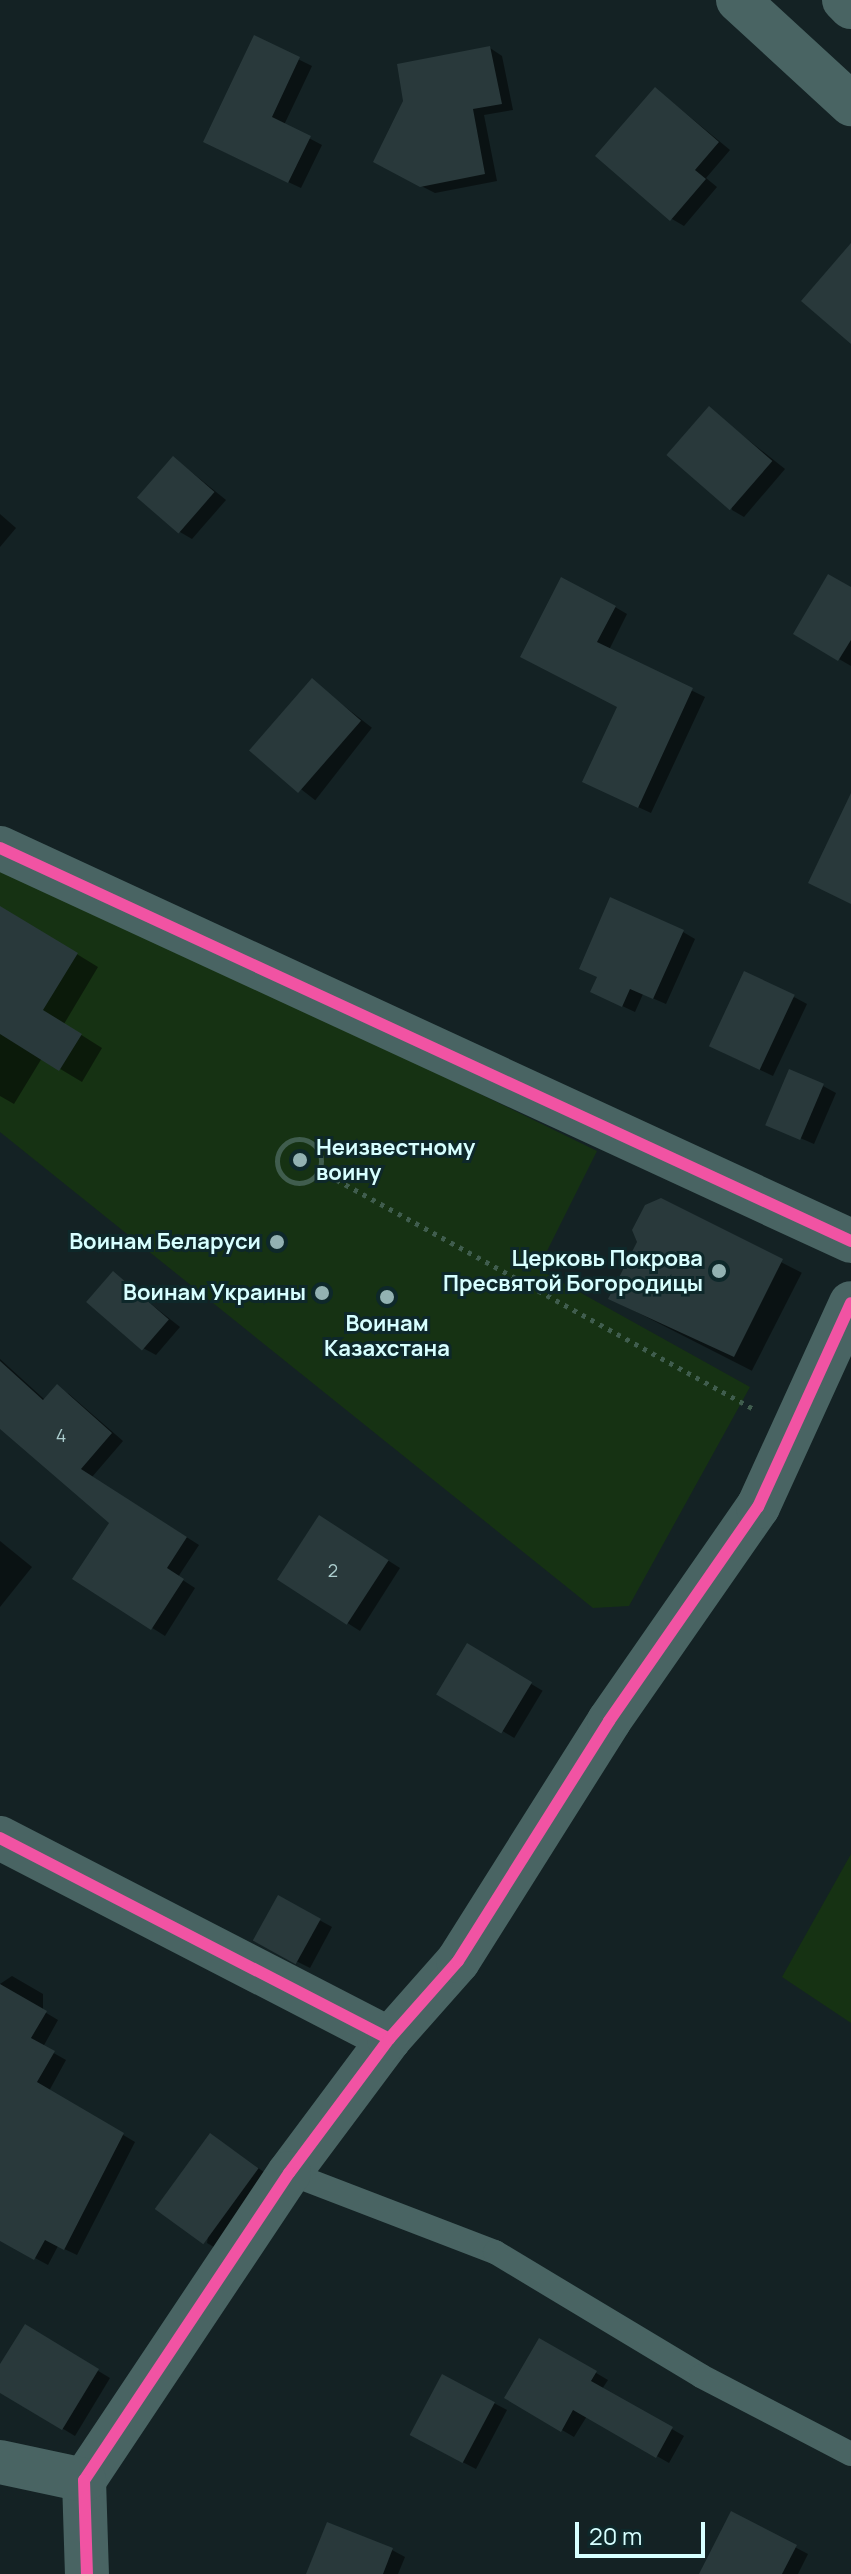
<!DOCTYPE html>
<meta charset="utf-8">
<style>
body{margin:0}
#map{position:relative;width:851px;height:2574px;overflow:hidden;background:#142224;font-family:Manrope,sans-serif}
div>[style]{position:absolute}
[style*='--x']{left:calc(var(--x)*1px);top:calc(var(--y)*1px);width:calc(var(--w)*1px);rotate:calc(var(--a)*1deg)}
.green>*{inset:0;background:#163213}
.shadow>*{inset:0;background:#0007;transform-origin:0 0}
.building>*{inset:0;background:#29393b;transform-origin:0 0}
.path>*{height:5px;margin-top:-2.5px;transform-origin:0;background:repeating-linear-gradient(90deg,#405d4e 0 4px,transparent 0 10px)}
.path>.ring{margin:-2.5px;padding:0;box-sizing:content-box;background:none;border:5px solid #405d4e;border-radius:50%}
.lane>*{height:24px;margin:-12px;padding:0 12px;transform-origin:12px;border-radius:12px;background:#496463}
.street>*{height:44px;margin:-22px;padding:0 22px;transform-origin:22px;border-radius:22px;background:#496463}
.cycleway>*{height:12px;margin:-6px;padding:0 6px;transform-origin:6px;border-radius:6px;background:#f153a3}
.dots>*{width:22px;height:22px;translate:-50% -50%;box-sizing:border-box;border:4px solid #0e282a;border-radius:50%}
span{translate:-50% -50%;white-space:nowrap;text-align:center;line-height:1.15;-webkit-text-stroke:6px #0e282a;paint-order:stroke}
.number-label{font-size:18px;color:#accece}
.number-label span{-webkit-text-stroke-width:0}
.poi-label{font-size:22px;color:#d7ffff;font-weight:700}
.left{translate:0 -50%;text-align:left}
.right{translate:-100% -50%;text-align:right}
.scale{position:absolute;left:575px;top:2522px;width:130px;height:36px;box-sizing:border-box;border:4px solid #d7ffff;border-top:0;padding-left:10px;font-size:24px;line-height:28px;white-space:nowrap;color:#d7ffff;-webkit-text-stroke:6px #0e282a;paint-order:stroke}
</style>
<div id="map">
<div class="green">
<i style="clip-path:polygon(0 860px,597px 1151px,538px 1269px,750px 1387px,629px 1606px,593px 1608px,0 1132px)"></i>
<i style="clip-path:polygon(851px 1854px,851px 2023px,782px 1977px)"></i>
</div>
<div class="shadow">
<i style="clip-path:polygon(255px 38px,312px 66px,284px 125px,322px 145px,301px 188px,218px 149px)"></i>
<i style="clip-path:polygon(490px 48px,502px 56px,513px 110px,484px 115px,497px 181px,435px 193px,388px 169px)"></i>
<i style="clip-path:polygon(656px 89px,730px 150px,706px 178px,717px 187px,684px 226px,672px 219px)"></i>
<i style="clip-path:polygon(709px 409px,785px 469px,744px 517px,732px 510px)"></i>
<i style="clip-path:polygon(174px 458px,226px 500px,192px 539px,180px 532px)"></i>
<i style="clip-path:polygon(0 514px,16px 528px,0 547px)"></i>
<i style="clip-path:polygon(851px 589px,851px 666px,796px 634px)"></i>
<i style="clip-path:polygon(615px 607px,627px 614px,609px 650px,705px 697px,651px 813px,597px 788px,619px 707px,535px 663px)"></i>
<i style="left:312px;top:681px;width:76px;height:92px;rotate:38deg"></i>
<i style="clip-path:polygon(0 907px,98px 967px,64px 1024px,102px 1048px,82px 1082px,42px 1058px,14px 1104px,0 1096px)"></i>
<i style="clip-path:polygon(683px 932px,695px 939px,666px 1004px,643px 994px,635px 1012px,605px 998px)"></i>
<i style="clip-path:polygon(794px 997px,807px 1004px,773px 1076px,724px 1053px)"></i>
<i style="clip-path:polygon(823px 1086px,836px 1093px,814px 1144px,768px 1124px)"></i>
<i style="left:661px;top:1201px;width:158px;height:110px;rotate:27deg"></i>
<i style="clip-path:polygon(113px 1274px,180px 1327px,156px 1355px,143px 1348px)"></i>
<i style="clip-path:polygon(0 1359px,45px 1400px,57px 1387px,69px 1394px,123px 1441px,92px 1477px,199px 1545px,178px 1577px,195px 1588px,165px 1636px,75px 1579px,111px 1523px,0 1426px)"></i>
<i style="clip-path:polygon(332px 1525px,400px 1568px,360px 1631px,280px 1580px)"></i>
<i style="clip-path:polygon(0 1541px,32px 1567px,0 1607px)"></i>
<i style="left:468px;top:1646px;width:87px;height:55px;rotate:31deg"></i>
<i style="clip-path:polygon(279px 1898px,332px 1927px,310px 1968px,268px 1947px)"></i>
<i style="clip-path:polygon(12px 1976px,43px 1994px,43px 2011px,58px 2020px,43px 2047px,66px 2060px,49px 2091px,135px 2142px,77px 2255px,58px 2246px,48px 2265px,0 2239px,0 1984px)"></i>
<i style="clip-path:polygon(223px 2143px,271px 2177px,219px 2250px,207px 2243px)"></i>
<i style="clip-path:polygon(25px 2327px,110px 2378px,75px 2436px,0 2391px,0 2368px)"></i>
<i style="clip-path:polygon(540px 2340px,608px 2380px,602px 2389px,684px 2436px,669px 2463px,587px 2416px,574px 2437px,506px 2397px)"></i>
<i style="clip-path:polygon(443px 2376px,507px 2410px,476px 2469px,424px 2442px)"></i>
<i style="clip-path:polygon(732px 2514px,808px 2554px,798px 2574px,702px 2574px)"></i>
<i style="clip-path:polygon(392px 2550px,405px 2557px,398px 2574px,308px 2574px)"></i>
</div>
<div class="building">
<i style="clip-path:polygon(254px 35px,300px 57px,272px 117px,311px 136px,288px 183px,203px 142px)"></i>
<i style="clip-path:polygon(490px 46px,502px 104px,473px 109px,485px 174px,420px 187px,373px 162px,403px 101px,397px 64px)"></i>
<i style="clip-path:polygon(655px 87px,719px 142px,695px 170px,706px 179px,670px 221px,595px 156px)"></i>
<i style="clip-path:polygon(851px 243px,851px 344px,801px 301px)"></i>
<i style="left:709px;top:406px;width:84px;height:65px;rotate:41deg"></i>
<i style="left:173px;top:456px;width:55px;height:55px;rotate:41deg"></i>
<i style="clip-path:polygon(828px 574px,851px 587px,851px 640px,838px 661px,793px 634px)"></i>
<i style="clip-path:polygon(561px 577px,616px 606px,597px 642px,693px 688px,638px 808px,582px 782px,617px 707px,520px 657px)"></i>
<i style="left:312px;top:678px;width:65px;height:96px;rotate:41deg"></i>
<i style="clip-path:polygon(851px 793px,851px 904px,808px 883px)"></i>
<i style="clip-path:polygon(610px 897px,684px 930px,653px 999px,630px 989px,622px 1007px,590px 992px,597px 977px,579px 969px)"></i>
<i style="clip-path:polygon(0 906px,78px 953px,43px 1010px,82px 1034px,59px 1071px,0 1034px)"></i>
<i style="left:744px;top:971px;width:56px;height:83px;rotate:25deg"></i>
<i style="left:789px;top:1069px;width:38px;height:61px;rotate:23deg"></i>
<i style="clip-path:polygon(661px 1198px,783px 1259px,734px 1357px,608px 1299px,637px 1242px,632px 1230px,645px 1205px)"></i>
<i style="left:113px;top:1271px;width:74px;height:41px;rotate:41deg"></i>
<i style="clip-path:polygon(0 1361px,43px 1400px,57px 1384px,112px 1433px,81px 1469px,187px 1537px,167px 1568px,184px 1579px,151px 1630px,72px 1579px,109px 1523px,0 1429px)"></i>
<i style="left:319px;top:1515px;width:83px;height:77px;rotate:33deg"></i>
<i style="left:467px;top:1643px;width:76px;height:60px;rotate:31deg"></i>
<i style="left:278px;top:1895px;width:49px;height:52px;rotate:29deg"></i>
<i style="clip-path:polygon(0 1984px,47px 2011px,31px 2038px,55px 2051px,37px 2082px,124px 2133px,64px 2250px,45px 2240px,34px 2260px,0 2241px)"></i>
<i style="left:210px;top:2133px;width:60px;height:94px;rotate:36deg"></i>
<i style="clip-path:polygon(25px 2324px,99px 2369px,62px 2430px,0 2393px,0 2364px)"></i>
<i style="clip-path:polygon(539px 2338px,597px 2371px,591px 2381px,673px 2427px,656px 2458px,573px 2410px,561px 2432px,504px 2398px)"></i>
<i style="left:442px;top:2374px;width:60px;height:69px;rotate:28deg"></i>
<i style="clip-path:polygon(731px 2511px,797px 2545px,782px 2574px,699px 2574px)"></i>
<i style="clip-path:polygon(327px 2522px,393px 2548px,383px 2574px,306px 2574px)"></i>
</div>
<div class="path">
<i class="ring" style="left:277px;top:1139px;width:39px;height:39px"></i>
<i style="--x:319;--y:1170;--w:499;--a:28.8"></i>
</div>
<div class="lane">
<i style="--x:289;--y:2173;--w:221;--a:21"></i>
<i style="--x:495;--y:2252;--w:240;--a:31"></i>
<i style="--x:701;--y:2376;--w:169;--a:27.5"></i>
</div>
<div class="street">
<i style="--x:738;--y:0;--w:154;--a:42.6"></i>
<i style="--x:844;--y:0;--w:10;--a:45"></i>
<i style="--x:0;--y:848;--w:937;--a:24.79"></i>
<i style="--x:0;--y:1838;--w:438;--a:27.3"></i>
<i style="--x:389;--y:2039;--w:167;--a:126.7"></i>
<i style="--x:289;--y:2173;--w:369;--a:123.7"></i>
<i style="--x:84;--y:2480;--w:94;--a:88.2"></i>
<i style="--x:389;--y:2039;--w:104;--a:-48.5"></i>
<i style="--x:458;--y:1961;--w:284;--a:-57.8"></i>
<i style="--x:609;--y:1721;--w:261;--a:-55.2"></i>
<i style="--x:758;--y:1507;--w:224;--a:-65.5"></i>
<i style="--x:0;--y:2462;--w:86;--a:12.1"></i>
</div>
<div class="cycleway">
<i style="--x:0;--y:848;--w:937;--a:24.79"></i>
<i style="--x:0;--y:1838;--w:438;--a:27.3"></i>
<i style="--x:389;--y:2039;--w:167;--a:126.7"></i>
<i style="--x:289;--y:2173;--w:369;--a:123.7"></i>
<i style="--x:84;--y:2480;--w:94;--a:88.2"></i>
<i style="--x:389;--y:2039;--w:104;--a:-48.5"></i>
<i style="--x:458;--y:1961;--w:284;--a:-57.8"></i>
<i style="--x:609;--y:1721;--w:261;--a:-55.2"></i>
<i style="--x:758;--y:1507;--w:224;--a:-65.5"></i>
</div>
<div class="dots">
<i style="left:300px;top:1160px;background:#93b2b2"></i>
<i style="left:277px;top:1242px;background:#93b2b2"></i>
<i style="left:719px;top:1271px;background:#93b2b2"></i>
<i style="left:322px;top:1293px;background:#93b2b2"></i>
<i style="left:387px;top:1297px;background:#93b2b2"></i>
</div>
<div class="number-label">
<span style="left:61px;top:1435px">4</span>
<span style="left:333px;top:1570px">2</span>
</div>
<div class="poi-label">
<span class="left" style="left:316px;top:1160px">Неизвестному<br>воину</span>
<span class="right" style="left:261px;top:1242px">Воинам Беларуси</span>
<span class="right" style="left:703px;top:1271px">Церковь Покрова<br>Пресвятой Богородицы</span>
<span class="right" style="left:306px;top:1293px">Воинам Украины</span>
<span style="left:387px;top:1336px">Воинам<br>Казахстана</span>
</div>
<div class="scale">20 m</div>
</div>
